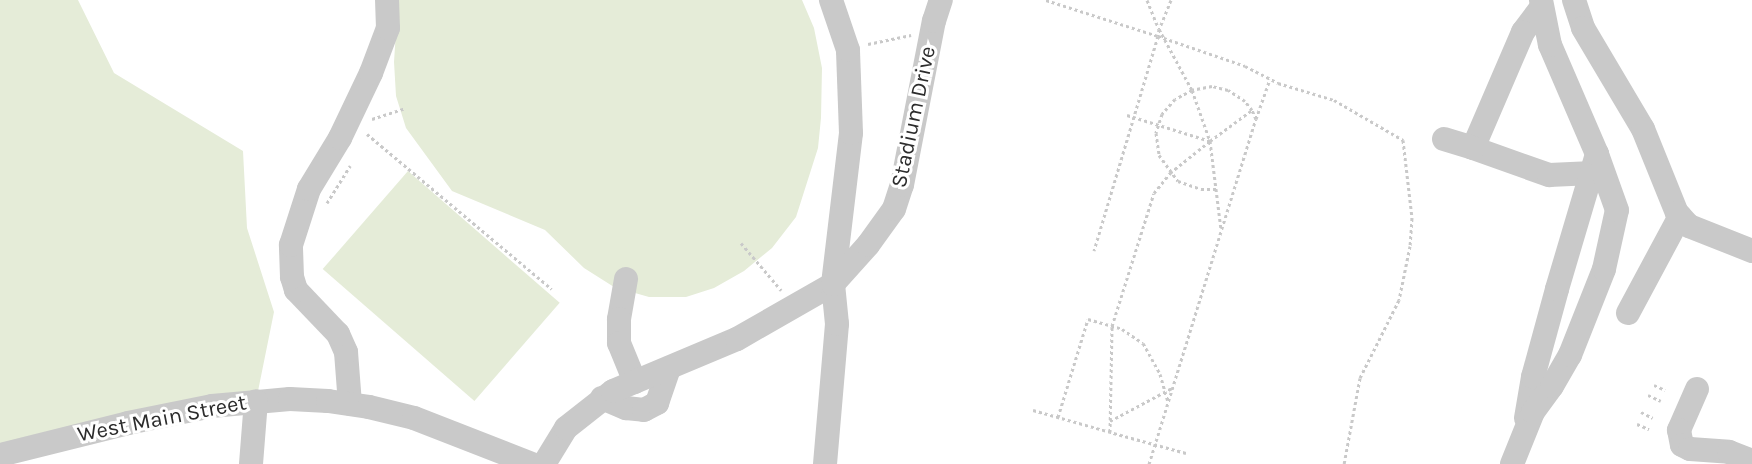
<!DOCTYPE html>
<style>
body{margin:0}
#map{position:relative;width:1752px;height:464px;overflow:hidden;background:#fff;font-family:Karla,sans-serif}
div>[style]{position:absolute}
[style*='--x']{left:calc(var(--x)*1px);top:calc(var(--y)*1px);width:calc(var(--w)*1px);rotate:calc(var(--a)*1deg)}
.green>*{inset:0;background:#e5ecd8;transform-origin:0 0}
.path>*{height:3px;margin-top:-1.5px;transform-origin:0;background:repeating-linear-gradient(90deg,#c9c9c9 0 3px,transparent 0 6px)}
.minor>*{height:24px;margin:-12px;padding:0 12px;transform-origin:12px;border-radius:12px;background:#c9c9c9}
span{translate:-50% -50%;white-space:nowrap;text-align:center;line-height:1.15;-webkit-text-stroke:6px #fff;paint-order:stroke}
.street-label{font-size:22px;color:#2c2c2c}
</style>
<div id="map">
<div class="green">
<i style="clip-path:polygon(0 0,78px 0,114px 73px,243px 151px,247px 228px,274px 312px,256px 401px,0 455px)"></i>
<i style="clip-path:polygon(398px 0,802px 0,814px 28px,822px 68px,821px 118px,818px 148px,796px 217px,772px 248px,744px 271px,714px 288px,686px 297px,649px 297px,614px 287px,584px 268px,545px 230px,452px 191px,406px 128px,396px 96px,394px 62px)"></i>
<i style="left:408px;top:171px;width:201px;height:130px;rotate:41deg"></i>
</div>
<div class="path">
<i style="--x:1046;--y:0;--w:118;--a:17.8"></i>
<i style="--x:1158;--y:36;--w:224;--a:106.6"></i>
<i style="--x:1147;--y:0;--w:31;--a:68"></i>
<i style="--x:1159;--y:29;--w:7;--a:98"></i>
<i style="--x:1158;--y:36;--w:92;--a:19"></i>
<i style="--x:1245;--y:66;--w:37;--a:27"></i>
<i style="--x:1278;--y:83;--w:59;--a:16.9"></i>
<i style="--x:1334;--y:100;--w:80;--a:30.1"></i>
<i style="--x:1403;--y:140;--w:79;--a:83.4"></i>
<i style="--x:1412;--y:218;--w:28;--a:94"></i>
<i style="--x:1410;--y:246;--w:55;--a:101.5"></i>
<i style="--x:1399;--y:300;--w:87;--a:116.6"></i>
<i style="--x:1360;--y:378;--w:87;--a:100.5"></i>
<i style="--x:1171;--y:0;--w:31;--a:112"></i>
<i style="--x:1159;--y:29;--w:69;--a:61.6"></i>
<i style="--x:1192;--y:90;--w:19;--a:152"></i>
<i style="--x:1175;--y:99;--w:20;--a:131"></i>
<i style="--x:1162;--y:114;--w:20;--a:108"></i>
<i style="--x:1156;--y:133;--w:22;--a:82"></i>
<i style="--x:1159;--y:155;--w:32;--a:54"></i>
<i style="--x:1178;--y:181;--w:24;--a:19"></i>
<i style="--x:1201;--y:189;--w:15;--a:0"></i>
<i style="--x:868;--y:44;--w:44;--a:-11.8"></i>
<i style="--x:1127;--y:115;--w:87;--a:17.4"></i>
<i style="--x:372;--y:119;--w:35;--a:-18"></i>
<i style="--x:1256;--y:119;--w:42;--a:-70.7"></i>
<i style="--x:367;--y:134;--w:241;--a:40"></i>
<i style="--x:1210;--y:141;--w:89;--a:82.9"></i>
<i style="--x:327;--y:203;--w:44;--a:-58.1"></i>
<i style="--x:741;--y:243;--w:62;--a:49.6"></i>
<i style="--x:1654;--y:385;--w:12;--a:24"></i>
<i style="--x:1648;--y:395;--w:14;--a:25"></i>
<i style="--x:1033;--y:410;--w:80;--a:15.9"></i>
<i style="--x:1641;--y:412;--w:13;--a:27"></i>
<i style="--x:1058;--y:417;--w:102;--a:-73"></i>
<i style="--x:1088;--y:319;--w:35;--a:16"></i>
<i style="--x:1122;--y:329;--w:25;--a:34"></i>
<i style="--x:1143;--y:343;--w:35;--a:61"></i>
<i style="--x:1160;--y:374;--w:29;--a:74"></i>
<i style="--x:1110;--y:421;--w:70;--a:-28"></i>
<i style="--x:1637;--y:424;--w:13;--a:23"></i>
<i style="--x:1186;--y:453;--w:79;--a:-164.6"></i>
<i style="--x:1110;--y:432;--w:106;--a:-88.9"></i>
<i style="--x:1112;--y:326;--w:139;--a:-72.5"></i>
<i style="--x:1154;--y:193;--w:26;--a:-51"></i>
<i style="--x:1170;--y:173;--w:51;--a:-38.7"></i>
<i style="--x:1149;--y:464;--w:361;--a:-72.8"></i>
<i style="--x:1256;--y:119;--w:10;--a:-114"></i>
<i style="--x:1252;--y:110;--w:11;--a:-128"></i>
<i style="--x:1245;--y:101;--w:20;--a:-147"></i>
<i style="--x:1228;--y:90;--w:16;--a:-166"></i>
<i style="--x:1212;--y:86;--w:20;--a:169"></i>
<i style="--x:1192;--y:90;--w:54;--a:70.6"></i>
<i style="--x:1210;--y:141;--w:52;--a:-36.4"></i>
</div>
<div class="minor">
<i style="--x:1574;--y:0;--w:29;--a:72"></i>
<i style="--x:1583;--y:28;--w:117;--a:59.3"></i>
<i style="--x:1643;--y:129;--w:91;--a:68"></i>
<i style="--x:1677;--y:213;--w:18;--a:47"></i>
<i style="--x:1689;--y:226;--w:68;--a:21.6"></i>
<i style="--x:1541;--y:8;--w:30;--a:127"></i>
<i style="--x:1523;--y:32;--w:126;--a:113.3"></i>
<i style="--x:1473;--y:148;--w:81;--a:19.6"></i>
<i style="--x:1549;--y:175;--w:44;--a:-2.6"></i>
<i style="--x:1444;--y:139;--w:30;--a:17"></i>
<i style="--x:626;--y:279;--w:41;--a:99.9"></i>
<i style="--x:619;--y:319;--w:24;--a:90"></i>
<i style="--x:619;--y:343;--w:42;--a:67.7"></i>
<i style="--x:1628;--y:313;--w:110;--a:-61.8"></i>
<i style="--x:1697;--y:389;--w:45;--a:113.7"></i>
<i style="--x:1679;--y:430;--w:15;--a:79"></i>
<i style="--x:1682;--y:445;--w:9;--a:27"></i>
<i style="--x:1690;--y:449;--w:39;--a:4"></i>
<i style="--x:1729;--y:452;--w:25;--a:21"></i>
<i style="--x:602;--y:398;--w:26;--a:23"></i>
<i style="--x:626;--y:408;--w:18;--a:6"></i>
<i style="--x:644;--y:410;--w:15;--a:-28"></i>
<i style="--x:657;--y:403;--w:37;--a:-71"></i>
<i style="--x:350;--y:404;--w:52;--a:-94.4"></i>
<i style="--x:346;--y:352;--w:20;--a:-114"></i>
<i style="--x:338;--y:334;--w:61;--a:-133.7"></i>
<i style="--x:296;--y:290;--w:14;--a:-107"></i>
<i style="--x:292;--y:277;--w:32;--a:-92"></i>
<i style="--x:291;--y:245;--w:59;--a:-72.2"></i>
<i style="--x:309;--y:189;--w:60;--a:-58.7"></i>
<i style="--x:340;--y:138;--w:72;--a:-64.5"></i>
<i style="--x:371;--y:73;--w:48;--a:-69.3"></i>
<i style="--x:388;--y:28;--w:28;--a:-92"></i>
<i style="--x:1526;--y:418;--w:42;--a:-80.3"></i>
<i style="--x:1533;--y:377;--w:91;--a:-74.7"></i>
<i style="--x:1557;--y:289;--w:141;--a:-73.5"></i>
<i style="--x:0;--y:455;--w:132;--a:-14"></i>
<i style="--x:128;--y:423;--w:86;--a:-11.4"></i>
<i style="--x:212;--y:406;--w:78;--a:-5.1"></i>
<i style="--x:290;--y:399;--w:38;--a:3"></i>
<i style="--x:328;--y:401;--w:41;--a:8.3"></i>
<i style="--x:369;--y:407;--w:46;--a:13.7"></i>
<i style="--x:414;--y:418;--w:127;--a:21.3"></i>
<i style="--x:251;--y:464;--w:63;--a:-85.5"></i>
<i style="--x:544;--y:464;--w:42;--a:-58.6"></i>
<i style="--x:566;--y:428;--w:60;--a:-38.2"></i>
<i style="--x:613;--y:391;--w:134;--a:-22.8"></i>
<i style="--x:737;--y:339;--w:111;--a:-29.8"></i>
<i style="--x:833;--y:284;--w:152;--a:-83.2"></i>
<i style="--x:851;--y:133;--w:83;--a:-92.1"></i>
<i style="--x:848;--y:50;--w:53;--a:-108.8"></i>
<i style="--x:825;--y:464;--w:141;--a:-85.1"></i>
<i style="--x:837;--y:324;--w:40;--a:-95.7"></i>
<i style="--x:833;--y:284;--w:52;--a:-48.1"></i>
<i style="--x:868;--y:245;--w:44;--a:-54.2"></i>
<i style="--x:894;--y:209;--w:25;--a:-72"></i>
<i style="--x:902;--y:185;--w:167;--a:-79"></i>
<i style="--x:934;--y:21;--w:22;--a:-72"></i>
<i style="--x:1512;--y:464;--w:56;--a:-68"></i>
<i style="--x:1533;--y:412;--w:32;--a:-54"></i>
<i style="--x:1552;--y:386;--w:36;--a:-60"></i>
<i style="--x:1570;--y:355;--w:92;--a:-68.4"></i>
<i style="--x:1604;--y:269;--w:60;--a:-77.6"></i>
<i style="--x:1617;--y:210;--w:59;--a:-109.7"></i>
<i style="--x:1597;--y:154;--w:119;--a:-113.3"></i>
<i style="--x:1550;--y:45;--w:46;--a:-101.3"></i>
</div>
<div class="street-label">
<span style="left:914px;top:117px;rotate:-78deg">Stadium Drive</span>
<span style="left:162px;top:419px;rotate:-11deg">West Main Street</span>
</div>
</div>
